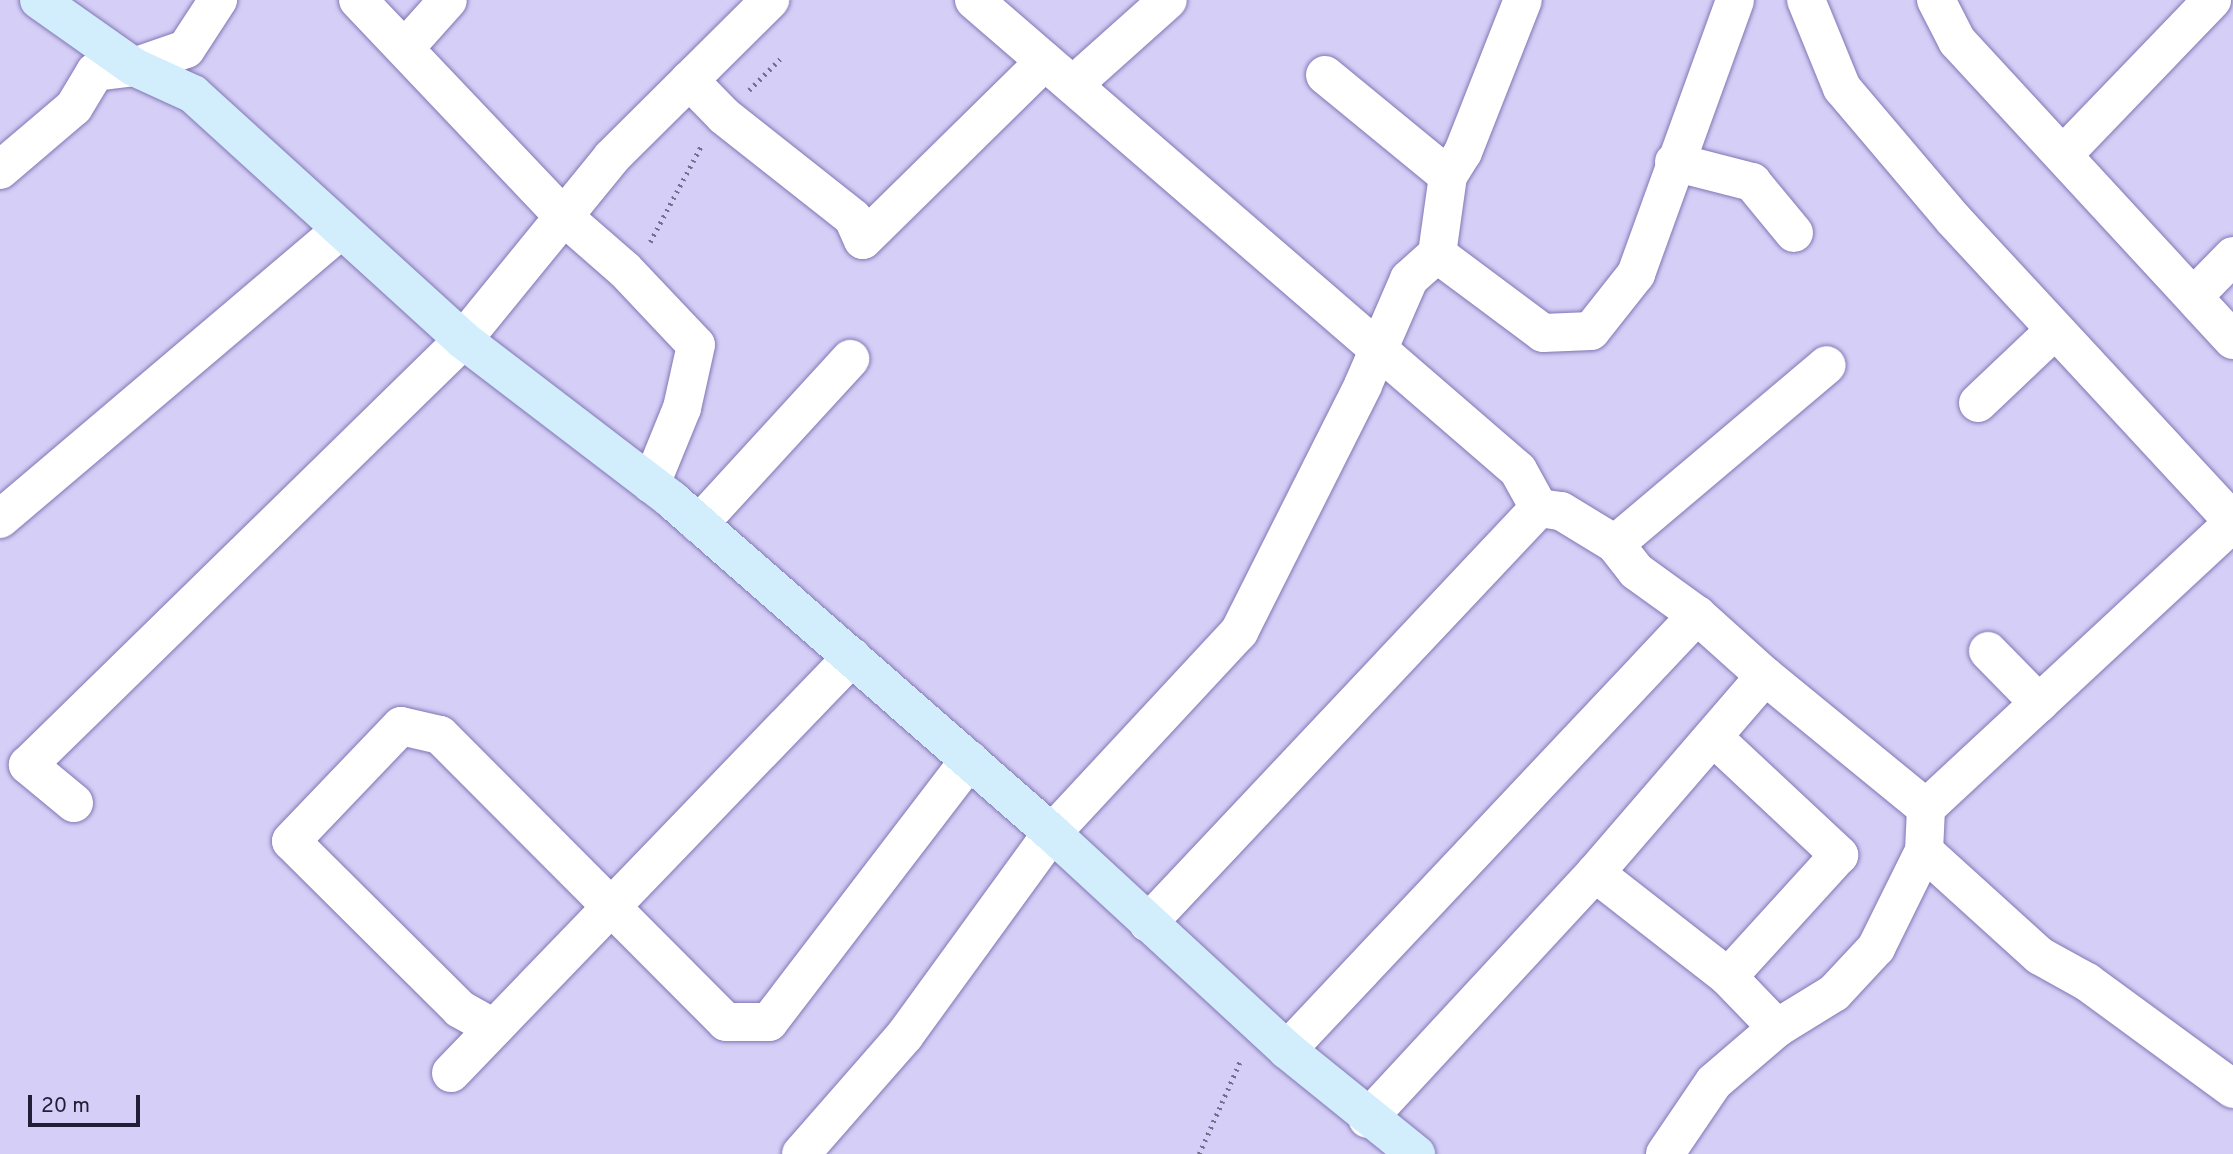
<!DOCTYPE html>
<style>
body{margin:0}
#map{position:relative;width:2233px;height:1154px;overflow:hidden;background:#d5cff7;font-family:Overpass,sans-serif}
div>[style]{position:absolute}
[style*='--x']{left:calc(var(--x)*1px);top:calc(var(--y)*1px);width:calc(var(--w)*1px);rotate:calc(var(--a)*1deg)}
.path>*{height:4.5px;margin-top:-2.25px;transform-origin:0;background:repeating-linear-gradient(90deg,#756f8f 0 2px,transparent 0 7px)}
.roads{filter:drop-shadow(0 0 2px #8276b4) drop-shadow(0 0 2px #8276b4)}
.street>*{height:38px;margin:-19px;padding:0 19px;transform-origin:19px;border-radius:19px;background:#fff}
.secondary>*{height:38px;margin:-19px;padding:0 19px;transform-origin:19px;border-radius:19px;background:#d2eefd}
span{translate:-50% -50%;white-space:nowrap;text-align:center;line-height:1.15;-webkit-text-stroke:7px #d5cff7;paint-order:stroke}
.scale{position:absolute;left:28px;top:1095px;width:112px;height:32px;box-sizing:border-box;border:4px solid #231e37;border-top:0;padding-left:9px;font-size:21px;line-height:24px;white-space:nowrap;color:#231e37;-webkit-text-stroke:5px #d5cff7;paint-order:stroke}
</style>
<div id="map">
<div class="path">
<i style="--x:749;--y:90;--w:48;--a:-45"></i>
<i style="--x:650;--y:242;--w:111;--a:-62"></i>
<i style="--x:1199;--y:1154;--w:104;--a:-66.1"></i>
</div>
<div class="roads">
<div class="street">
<i style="--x:358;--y:0;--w:298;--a:46.5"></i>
<i style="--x:563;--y:216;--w:82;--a:41.1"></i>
<i style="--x:625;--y:270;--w:103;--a:46.6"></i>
<i style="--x:696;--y:345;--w:65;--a:102.5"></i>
<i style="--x:682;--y:408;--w:82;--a:112.2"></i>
<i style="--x:974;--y:0;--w:719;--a:40.83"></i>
<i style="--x:1518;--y:470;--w:43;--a:61.1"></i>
<i style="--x:1539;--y:508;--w:22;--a:8"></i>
<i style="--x:1561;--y:511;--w:63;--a:31.4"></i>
<i style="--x:1615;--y:544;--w:34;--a:52"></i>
<i style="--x:1636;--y:571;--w:75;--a:35.8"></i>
<i style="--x:1697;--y:615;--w:91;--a:41.9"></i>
<i style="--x:1765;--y:676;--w:260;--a:130.8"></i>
<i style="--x:1595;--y:873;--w:335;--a:132.8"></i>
<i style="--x:1806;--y:0;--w:95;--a:67.8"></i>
<i style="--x:1842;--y:88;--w:172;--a:49.7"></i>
<i style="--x:1953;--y:219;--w:412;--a:47.2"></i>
<i style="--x:1936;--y:0;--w:46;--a:62.9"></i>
<i style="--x:1957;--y:41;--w:407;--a:47.3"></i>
<i style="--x:405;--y:48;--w:64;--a:-48.1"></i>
<i style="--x:1325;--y:75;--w:159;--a:39.4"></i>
<i style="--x:689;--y:80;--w:50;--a:45.8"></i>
<i style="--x:724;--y:116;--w:164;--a:38.3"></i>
<i style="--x:853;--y:218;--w:24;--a:66"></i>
<i style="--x:863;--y:240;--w:255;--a:-44.5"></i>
<i style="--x:1073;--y:85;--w:127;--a:-41.8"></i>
<i style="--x:2063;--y:155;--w:215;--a:-46.1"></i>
<i style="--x:1674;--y:162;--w:81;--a:14.4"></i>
<i style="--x:1752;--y:182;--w:66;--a:50.5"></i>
<i style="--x:0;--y:170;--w:97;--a:-40.4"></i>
<i style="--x:74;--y:107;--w:41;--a:-59"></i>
<i style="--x:95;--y:72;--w:39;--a:-7"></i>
<i style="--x:134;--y:67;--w:55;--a:-19.1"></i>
<i style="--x:186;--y:49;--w:59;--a:-56.9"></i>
<i style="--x:1437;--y:254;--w:132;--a:36.7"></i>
<i style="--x:1543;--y:333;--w:48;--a:-2.4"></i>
<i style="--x:1591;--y:331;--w:73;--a:-51.7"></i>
<i style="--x:1636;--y:274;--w:291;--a:-70.1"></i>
<i style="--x:2194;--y:296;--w:56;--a:-45.7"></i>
<i style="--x:1978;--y:403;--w:105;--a:-43.5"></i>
<i style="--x:0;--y:519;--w:447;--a:-40.3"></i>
<i style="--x:699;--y:524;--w:224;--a:-47.5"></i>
<i style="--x:1615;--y:544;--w:277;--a:-40.2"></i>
<i style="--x:1988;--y:651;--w:73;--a:45.6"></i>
<i style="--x:1765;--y:676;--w:208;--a:39.3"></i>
<i style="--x:1713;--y:737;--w:173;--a:43.1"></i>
<i style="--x:1839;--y:855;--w:165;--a:132.3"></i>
<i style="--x:74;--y:803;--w:60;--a:-140.4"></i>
<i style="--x:28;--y:765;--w:608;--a:-44.33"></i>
<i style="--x:463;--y:340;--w:236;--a:-50.8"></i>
<i style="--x:612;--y:157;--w:223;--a:-44.8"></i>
<i style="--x:1924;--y:851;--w:156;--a:42.2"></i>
<i style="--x:2040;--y:956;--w:54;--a:29"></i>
<i style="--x:2087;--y:982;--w:181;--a:36.2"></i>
<i style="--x:1595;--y:873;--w:169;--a:38"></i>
<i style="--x:1728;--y:977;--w:71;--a:46.1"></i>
<i style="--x:1148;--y:923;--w:570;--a:-46.71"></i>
<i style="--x:494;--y:1028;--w:39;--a:-151"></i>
<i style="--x:460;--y:1009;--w:238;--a:-135.2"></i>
<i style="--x:291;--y:841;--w:159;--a:-46.3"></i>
<i style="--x:401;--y:726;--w:40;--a:13"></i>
<i style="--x:440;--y:735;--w:405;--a:45.1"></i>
<i style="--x:726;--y:1022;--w:43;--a:0"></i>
<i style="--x:769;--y:1022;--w:330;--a:-52.6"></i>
<i style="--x:1287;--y:1050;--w:598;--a:-46.69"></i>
<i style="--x:451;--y:1073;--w:578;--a:-46.05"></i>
<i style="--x:801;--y:1154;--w:158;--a:-48.8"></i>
<i style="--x:905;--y:1035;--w:250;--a:-54"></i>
<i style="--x:1052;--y:833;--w:275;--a:-47.1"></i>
<i style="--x:1239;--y:632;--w:276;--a:-63.3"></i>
<i style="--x:1363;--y:385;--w:116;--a:-66.5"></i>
<i style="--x:1409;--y:279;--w:38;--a:-42"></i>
<i style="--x:1437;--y:254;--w:79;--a:-82"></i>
<i style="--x:1448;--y:176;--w:28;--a:-58"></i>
<i style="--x:1463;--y:152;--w:163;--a:-68.5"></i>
<i style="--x:1665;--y:1154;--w:87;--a:-55.8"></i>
<i style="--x:1714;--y:1082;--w:83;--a:-40.6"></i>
<i style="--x:1777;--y:1028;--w:67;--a:-31.6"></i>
<i style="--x:1834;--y:993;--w:62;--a:-47"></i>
<i style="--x:1876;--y:948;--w:108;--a:-63.7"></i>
<i style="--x:1924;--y:851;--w:43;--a:-87.3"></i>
<i style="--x:1926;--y:808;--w:419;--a:-42.9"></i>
</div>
<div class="secondary">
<i style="--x:39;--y:0;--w:116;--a:35.2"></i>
<i style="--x:134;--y:67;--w:65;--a:24.6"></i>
<i style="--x:193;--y:94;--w:365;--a:42.3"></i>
<i style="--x:463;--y:340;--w:263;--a:37.4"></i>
<i style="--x:672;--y:500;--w:505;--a:41.23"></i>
<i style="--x:1052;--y:833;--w:320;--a:42.7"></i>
<i style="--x:1287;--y:1050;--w:166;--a:38.9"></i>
</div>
</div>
<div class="scale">20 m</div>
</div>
